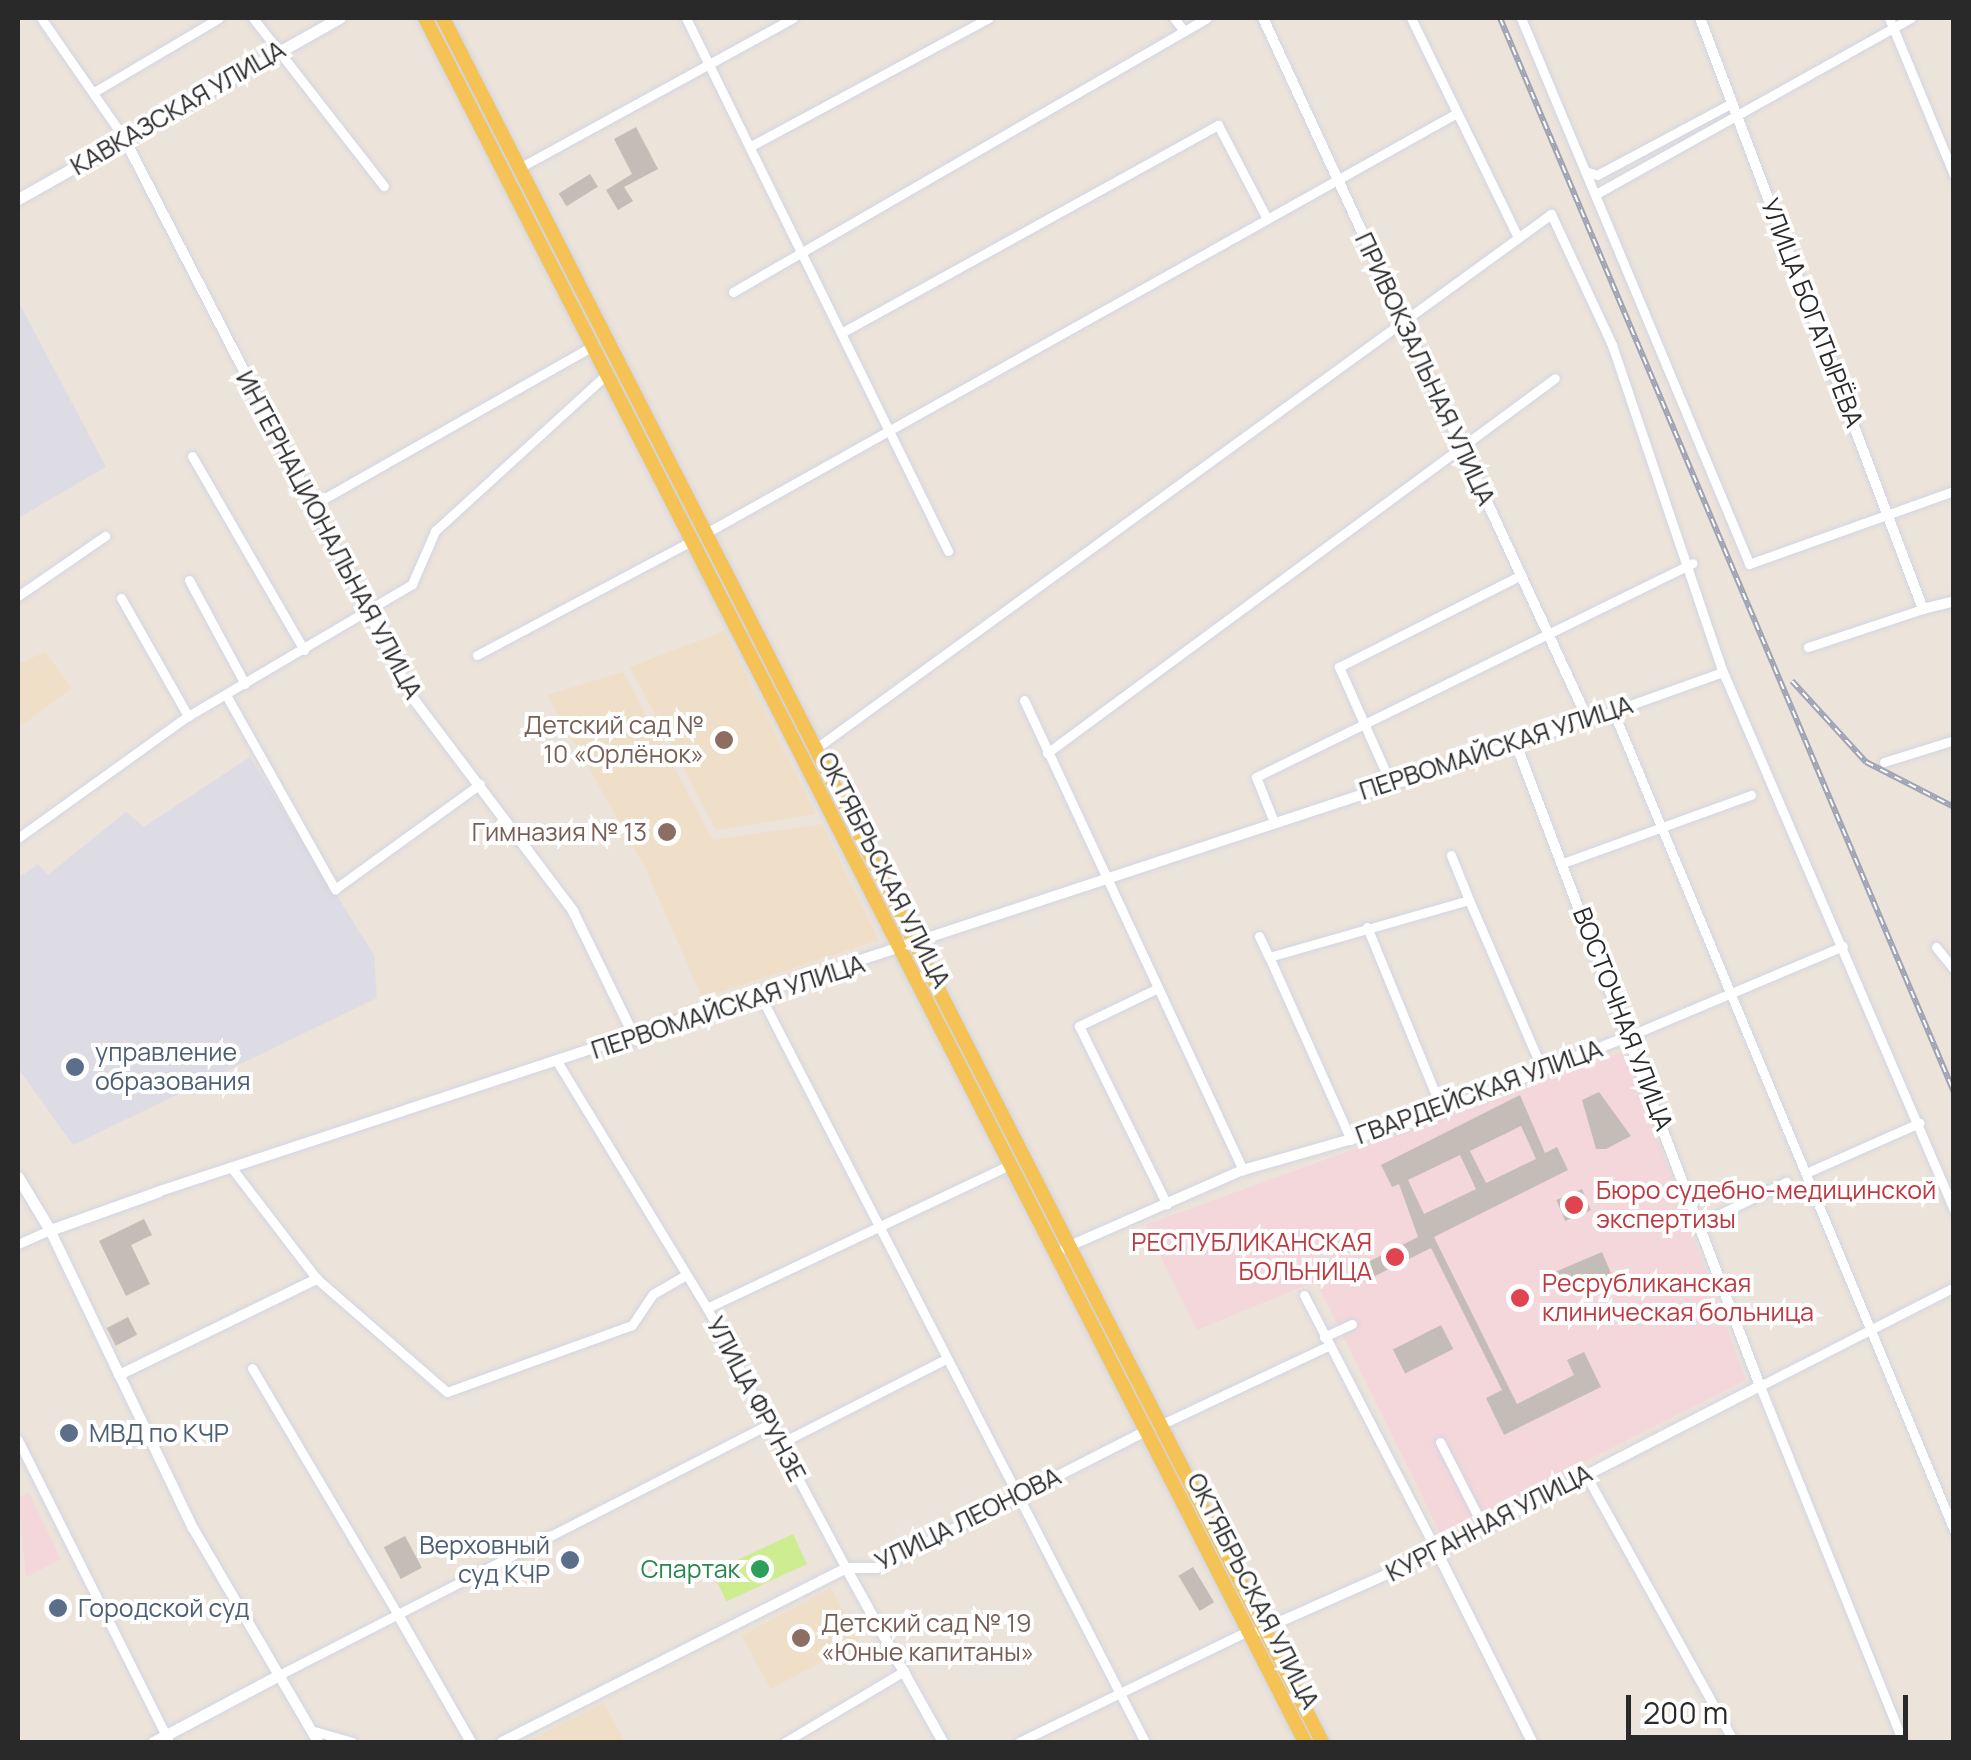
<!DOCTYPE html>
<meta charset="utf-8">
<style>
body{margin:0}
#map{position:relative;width:1971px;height:1760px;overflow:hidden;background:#ece3da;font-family:Manrope,sans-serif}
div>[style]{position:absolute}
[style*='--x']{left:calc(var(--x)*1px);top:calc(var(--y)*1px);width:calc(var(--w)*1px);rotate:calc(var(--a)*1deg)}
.industrial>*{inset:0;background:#dddbe4}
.education>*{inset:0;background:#efdfc9;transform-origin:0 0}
.medical>*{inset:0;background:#f3d7db}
.pitch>*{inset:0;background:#ceed90;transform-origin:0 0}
.building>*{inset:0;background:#c4bdb7;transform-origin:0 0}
.roads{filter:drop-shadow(0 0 2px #d0d5e3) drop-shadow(0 0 2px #d0d5e3)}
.minor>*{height:9px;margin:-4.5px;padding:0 4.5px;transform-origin:4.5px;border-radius:4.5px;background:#fff}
.tertiary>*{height:10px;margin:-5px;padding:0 5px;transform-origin:5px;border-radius:5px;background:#fff}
.secondary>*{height:11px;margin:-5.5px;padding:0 5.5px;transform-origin:5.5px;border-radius:5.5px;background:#fff}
.primary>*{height:14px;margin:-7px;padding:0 7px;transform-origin:7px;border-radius:7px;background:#f5c256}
.rail>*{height:6px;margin-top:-3px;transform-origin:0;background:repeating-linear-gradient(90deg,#fff 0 8px,#9da3b4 0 16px);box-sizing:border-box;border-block:2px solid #9da3b4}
.dots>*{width:28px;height:28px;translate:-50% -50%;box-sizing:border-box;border:5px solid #fff;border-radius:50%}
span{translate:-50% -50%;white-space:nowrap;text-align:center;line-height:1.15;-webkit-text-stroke:8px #fff;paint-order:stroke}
.street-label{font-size:25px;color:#292929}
.education-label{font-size:25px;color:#785e54}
.right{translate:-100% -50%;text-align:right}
.left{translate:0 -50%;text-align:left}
.service-label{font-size:25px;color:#4e5e75}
.health-label{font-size:25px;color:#be3a42}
.leisure-label{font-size:25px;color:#27864d}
.frame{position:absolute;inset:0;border:20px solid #292929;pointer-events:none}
.scale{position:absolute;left:1626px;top:1695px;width:282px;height:45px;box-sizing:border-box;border:5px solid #292929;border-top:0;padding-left:12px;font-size:30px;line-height:35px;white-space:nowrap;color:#292929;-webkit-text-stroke:8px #fff;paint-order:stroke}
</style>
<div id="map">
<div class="industrial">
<i style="clip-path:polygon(18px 301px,106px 467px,18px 518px)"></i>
<i style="clip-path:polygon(250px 757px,374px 955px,377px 998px,73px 1145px,18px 1068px,18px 878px,38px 864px,48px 875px,126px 812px,144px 827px)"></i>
</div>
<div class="education">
<i style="clip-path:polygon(724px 631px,816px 814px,716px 830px,630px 667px)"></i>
<i style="clip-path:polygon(45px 652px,72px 688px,18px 728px,18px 664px)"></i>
<i style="clip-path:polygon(623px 672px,713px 840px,822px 824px,879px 940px,702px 998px,645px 867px,547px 695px)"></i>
<i style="left:831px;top:1588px;width:61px;height:101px;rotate:62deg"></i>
<i style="clip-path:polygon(604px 1703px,625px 1742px,526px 1742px)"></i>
</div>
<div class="medical">
<i style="clip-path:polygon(1625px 1051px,1746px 1380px,1441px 1535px,1316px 1281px,1197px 1330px,1145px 1225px)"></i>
<i style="clip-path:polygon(29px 1493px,61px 1559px,26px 1577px,18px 1498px)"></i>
</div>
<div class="pitch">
<i style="left:793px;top:1534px;width:33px;height:89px;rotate:65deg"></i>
</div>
<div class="building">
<i style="clip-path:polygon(636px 127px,658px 169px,624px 187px,633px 201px,618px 210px,606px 190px,632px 174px,614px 139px)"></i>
<i style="left:590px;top:174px;width:15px;height:37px;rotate:58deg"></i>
<i style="clip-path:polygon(1599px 1092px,1631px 1136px,1606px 1149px,1596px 1149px,1582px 1100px)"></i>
<i style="clip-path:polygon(evenodd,1520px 1095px,1545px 1153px,1557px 1147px,1568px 1170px,1434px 1237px,1517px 1404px,1574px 1375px,1567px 1360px,1584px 1352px,1601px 1387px,1504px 1435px,1486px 1398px,1502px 1390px,1431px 1248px,1367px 1280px,1360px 1266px,1418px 1237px,1399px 1184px,1392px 1187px,1381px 1165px,1520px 1095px,1521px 1126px,1536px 1159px,1486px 1183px,1470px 1151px,1521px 1126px,1520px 1095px,1460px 1155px,1476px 1189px,1424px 1214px,1408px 1180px,1460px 1155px)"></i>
<i style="left:1582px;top:1189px;width:23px;height:28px;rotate:67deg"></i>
<i style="clip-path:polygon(144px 1219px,152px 1235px,131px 1245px,150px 1284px,126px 1296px,99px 1241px)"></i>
<i style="left:1602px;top:1252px;width:23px;height:52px;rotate:67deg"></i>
<i style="left:128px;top:1317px;width:20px;height:24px;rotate:63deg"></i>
<i style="left:1441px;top:1325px;width:27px;height:54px;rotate:63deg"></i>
<i style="left:405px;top:1536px;width:36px;height:24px;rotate:62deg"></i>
<i style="left:1193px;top:1567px;width:41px;height:17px;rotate:59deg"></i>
</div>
<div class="roads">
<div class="minor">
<i style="--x:41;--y:18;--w:146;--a:55.3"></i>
<i style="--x:253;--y:18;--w:213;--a:52.1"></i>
<i style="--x:686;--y:18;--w:594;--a:63.82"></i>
<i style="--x:1174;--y:18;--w:16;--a:52"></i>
<i style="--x:1411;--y:18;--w:244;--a:64"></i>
<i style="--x:1521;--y:18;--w:166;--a:67.3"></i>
<i style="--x:1585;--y:171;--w:13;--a:18"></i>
<i style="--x:1597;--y:175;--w:153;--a:-28.1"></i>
<i style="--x:1889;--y:18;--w:170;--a:67.5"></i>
<i style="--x:94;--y:92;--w:145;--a:-30.6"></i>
<i style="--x:751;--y:146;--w:270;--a:-28.3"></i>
<i style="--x:521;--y:167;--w:310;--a:-28.7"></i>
<i style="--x:1585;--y:171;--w:426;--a:67.3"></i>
<i style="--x:1749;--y:564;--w:218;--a:-19.6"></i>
<i style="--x:1596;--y:194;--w:361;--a:-29.2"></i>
<i style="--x:733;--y:292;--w:547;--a:-30.03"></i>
<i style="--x:841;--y:333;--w:431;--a:-28.9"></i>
<i style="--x:1218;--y:125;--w:104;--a:62.4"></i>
<i style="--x:192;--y:456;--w:224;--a:60"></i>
<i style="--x:311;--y:506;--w:326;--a:-29.6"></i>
<i style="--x:706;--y:533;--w:858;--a:-29.22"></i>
<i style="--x:189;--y:580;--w:118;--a:61.7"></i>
<i style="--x:18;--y:596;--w:106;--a:-34.6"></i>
<i style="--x:121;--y:598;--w:136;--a:60.4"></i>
<i style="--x:1808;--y:647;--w:121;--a:-18.3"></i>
<i style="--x:477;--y:655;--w:245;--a:-28"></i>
<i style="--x:226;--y:695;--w:223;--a:60.7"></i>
<i style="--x:335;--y:889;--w:179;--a:-35.9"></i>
<i style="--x:1024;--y:700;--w:519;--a:65.02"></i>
<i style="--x:1613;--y:711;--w:887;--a:67.4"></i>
<i style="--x:1588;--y:720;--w:143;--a:-19.6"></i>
<i style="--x:815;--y:749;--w:910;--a:-36.01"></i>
<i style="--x:1551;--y:214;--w:145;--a:65"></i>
<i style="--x:1612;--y:345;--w:345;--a:71.3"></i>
<i style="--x:1723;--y:672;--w:585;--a:66.76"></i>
<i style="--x:1047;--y:753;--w:631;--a:-36.43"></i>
<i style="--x:1884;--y:762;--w:73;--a:-17.4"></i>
<i style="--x:1390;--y:782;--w:126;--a:-113.9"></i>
<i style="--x:1339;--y:667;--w:204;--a:-26.8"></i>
<i style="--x:1274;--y:822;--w:48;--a:-111.8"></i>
<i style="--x:1256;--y:777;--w:486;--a:-26.1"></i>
<i style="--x:18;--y:838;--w:209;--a:-35.7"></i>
<i style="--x:188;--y:716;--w:260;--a:-30.5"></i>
<i style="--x:412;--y:584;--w:58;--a:-66.5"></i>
<i style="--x:435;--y:531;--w:234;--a:-42.4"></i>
<i style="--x:1451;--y:855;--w:48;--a:68.2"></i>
<i style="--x:1563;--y:863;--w:200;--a:-19.9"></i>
<i style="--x:1367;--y:927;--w:198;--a:67.7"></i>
<i style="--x:1259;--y:936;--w:23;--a:65"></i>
<i style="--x:1936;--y:947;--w:28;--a:51"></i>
<i style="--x:1158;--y:988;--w:88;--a:154.3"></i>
<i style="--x:1079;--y:1026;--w:199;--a:63.8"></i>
<i style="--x:761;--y:997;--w:838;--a:62.73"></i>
<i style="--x:1629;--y:1036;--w:232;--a:-22.8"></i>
<i style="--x:558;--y:1063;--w:287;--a:58.7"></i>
<i style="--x:707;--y:1308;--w:295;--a:61.9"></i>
<i style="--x:1351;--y:1140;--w:201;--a:-114.1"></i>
<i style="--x:1269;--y:957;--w:208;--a:-15.9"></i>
<i style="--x:1469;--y:900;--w:186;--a:66.6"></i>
<i style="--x:231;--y:1167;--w:141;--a:52.5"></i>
<i style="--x:317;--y:1279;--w:172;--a:41"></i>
<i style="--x:447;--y:1392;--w:197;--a:-19.9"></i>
<i style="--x:632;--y:1325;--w:37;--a:-56"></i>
<i style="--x:653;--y:1294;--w:38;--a:-30"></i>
<i style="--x:1806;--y:1173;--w:124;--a:-23.9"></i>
<i style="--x:1699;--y:1224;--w:97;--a:-25.8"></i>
<i style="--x:18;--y:1244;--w:35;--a:-24"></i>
<i style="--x:1304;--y:1295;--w:289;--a:62.6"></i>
<i style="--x:707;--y:1308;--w:335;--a:-25.3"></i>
<i style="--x:1324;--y:1337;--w:31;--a:-25"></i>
<i style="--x:252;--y:1368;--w:285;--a:59.4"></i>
<i style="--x:1158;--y:1426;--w:188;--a:-25.2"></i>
<i style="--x:18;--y:1440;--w:338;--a:63.4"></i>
<i style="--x:1440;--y:1442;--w:97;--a:62.9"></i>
<i style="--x:779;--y:1444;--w:185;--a:-27"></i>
<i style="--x:1586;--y:1475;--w:305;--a:61"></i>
<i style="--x:279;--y:1675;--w:551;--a:-27.12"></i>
<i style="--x:311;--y:1730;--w:43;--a:16.3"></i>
<i style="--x:785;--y:1742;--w:139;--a:-30.8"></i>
<i style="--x:1019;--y:1742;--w:254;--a:-25.9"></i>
<i style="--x:1903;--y:1742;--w:384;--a:-111.9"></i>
<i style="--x:1760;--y:1386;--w:218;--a:-27"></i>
</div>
<div class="tertiary">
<i style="--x:1700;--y:18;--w:632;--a:69.33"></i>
<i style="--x:1923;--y:609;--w:32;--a:-14"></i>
<i style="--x:124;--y:138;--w:629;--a:62.74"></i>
<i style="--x:412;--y:697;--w:268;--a:53"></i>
<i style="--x:573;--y:911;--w:144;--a:64"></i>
<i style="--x:157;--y:1192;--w:1507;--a:-18.25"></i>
<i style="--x:1588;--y:720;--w:774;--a:-114.84"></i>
<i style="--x:50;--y:1230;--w:331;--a:64.4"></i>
<i style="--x:193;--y:1528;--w:248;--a:59.7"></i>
<i style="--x:1065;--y:1248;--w:194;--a:-23.7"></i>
<i style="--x:1243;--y:1170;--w:176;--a:-15.9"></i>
<i style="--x:1412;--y:1122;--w:233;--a:-21.6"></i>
<i style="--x:119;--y:1375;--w:220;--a:-25.9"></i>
<i style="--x:1437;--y:1552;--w:212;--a:63.4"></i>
<i style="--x:846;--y:1568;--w:199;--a:60.9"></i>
<i style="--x:397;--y:1613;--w:149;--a:60.2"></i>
<i style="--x:1259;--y:1631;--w:195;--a:-23.9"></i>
<i style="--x:1437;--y:1552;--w:363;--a:-27.2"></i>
<i style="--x:1760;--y:1386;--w:687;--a:-110.81"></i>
<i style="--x:502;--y:1742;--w:386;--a:-26.8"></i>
<i style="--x:846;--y:1568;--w:31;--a:0"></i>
<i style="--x:877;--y:1568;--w:302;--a:-27"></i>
</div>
<div class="secondary">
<i style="--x:18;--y:199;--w:369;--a:-29.4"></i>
<i style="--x:18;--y:1177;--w:62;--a:58.9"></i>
<i style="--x:50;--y:1230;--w:114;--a:-19.6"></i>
<i style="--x:153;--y:1742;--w:143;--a:-28"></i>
</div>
<div class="primary">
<i style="--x:425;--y:18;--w:1936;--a:62.96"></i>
<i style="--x:443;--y:18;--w:1935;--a:62.98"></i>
</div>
</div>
<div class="rail">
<i style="--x:1500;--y:18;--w:1166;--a:67.09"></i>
<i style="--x:1792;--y:681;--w:110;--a:47.6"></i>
<i style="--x:1866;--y:762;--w:99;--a:27.1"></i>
</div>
<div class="dots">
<i style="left:724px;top:740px;background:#8d6e63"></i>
<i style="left:667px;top:832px;background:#8d6e63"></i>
<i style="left:75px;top:1067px;background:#5c6f8a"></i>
<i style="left:1574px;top:1205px;background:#e0444e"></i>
<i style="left:1395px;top:1257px;background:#e0444e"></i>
<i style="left:1520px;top:1298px;background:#e0444e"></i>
<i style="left:69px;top:1433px;background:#5c6f8a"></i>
<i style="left:570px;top:1560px;background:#5c6f8a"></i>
<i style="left:760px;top:1569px;background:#2e9e5b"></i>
<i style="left:58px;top:1608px;background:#5c6f8a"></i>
<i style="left:801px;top:1638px;background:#8d6e63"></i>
</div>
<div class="street-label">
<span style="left:178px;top:108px;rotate:-30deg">КАВКАЗСКАЯ УЛИЦА</span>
<span style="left:1812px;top:313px;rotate:69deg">УЛИЦА БОГАТЫРЁВА</span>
<span style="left:1425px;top:369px;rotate:65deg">ПРИВОКЗАЛЬНАЯ УЛИЦА</span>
<span style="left:329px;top:535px;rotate:62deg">ИНТЕРНАЦИОНАЛЬНАЯ УЛИЦА</span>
<span style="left:1496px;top:748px;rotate:-18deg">ПЕРВОМАЙСКАЯ УЛИЦА</span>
<span style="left:884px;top:870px;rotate:63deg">ОКТЯБРЬСКАЯ УЛИЦА</span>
<span style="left:728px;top:1007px;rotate:-18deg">ПЕРВОМАЙСКАЯ УЛИЦА</span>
<span style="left:1623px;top:1019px;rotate:69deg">ВОСТОЧНАЯ УЛИЦА</span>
<span style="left:1479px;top:1092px;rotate:-20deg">ГВАРДЕЙСКАЯ УЛИЦА</span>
<span style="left:756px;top:1399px;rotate:62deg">УЛИЦА ФРУНЗЕ</span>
<span style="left:968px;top:1519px;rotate:-26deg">УЛИЦА ЛЕОНОВА</span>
<span style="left:1489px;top:1523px;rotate:-27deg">КУРГАННАЯ УЛИЦА</span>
<span style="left:1253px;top:1591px;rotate:63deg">ОКТЯБРЬСКАЯ УЛИЦА</span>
</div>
<div class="education-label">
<span class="right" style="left:704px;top:740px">Детский сад №<br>10 «Орлёнок»</span>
<span class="right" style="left:647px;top:832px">Гимназия № 13</span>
<span class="left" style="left:821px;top:1638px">Детский сад № 19<br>«Юные капитаны»</span>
</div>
<div class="service-label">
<span class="left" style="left:95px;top:1067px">управление<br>образования</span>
<span class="left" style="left:89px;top:1433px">МВД по КЧР</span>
<span class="right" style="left:550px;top:1560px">Верховный<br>суд КЧР</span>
<span class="left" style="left:78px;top:1608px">Городской суд</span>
</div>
<div class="health-label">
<span class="left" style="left:1596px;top:1205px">Бюро судебно-медицинской<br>экспертизы</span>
<span class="right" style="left:1372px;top:1257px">РЕСПУБЛИКАНСКАЯ<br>БОЛЬНИЦА</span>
<span class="left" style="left:1542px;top:1298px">Ресрубликанская<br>клиническая больница</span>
</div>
<div class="leisure-label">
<span class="right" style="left:740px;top:1569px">Спартак</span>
</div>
<div class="frame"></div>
<div class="scale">200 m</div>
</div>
